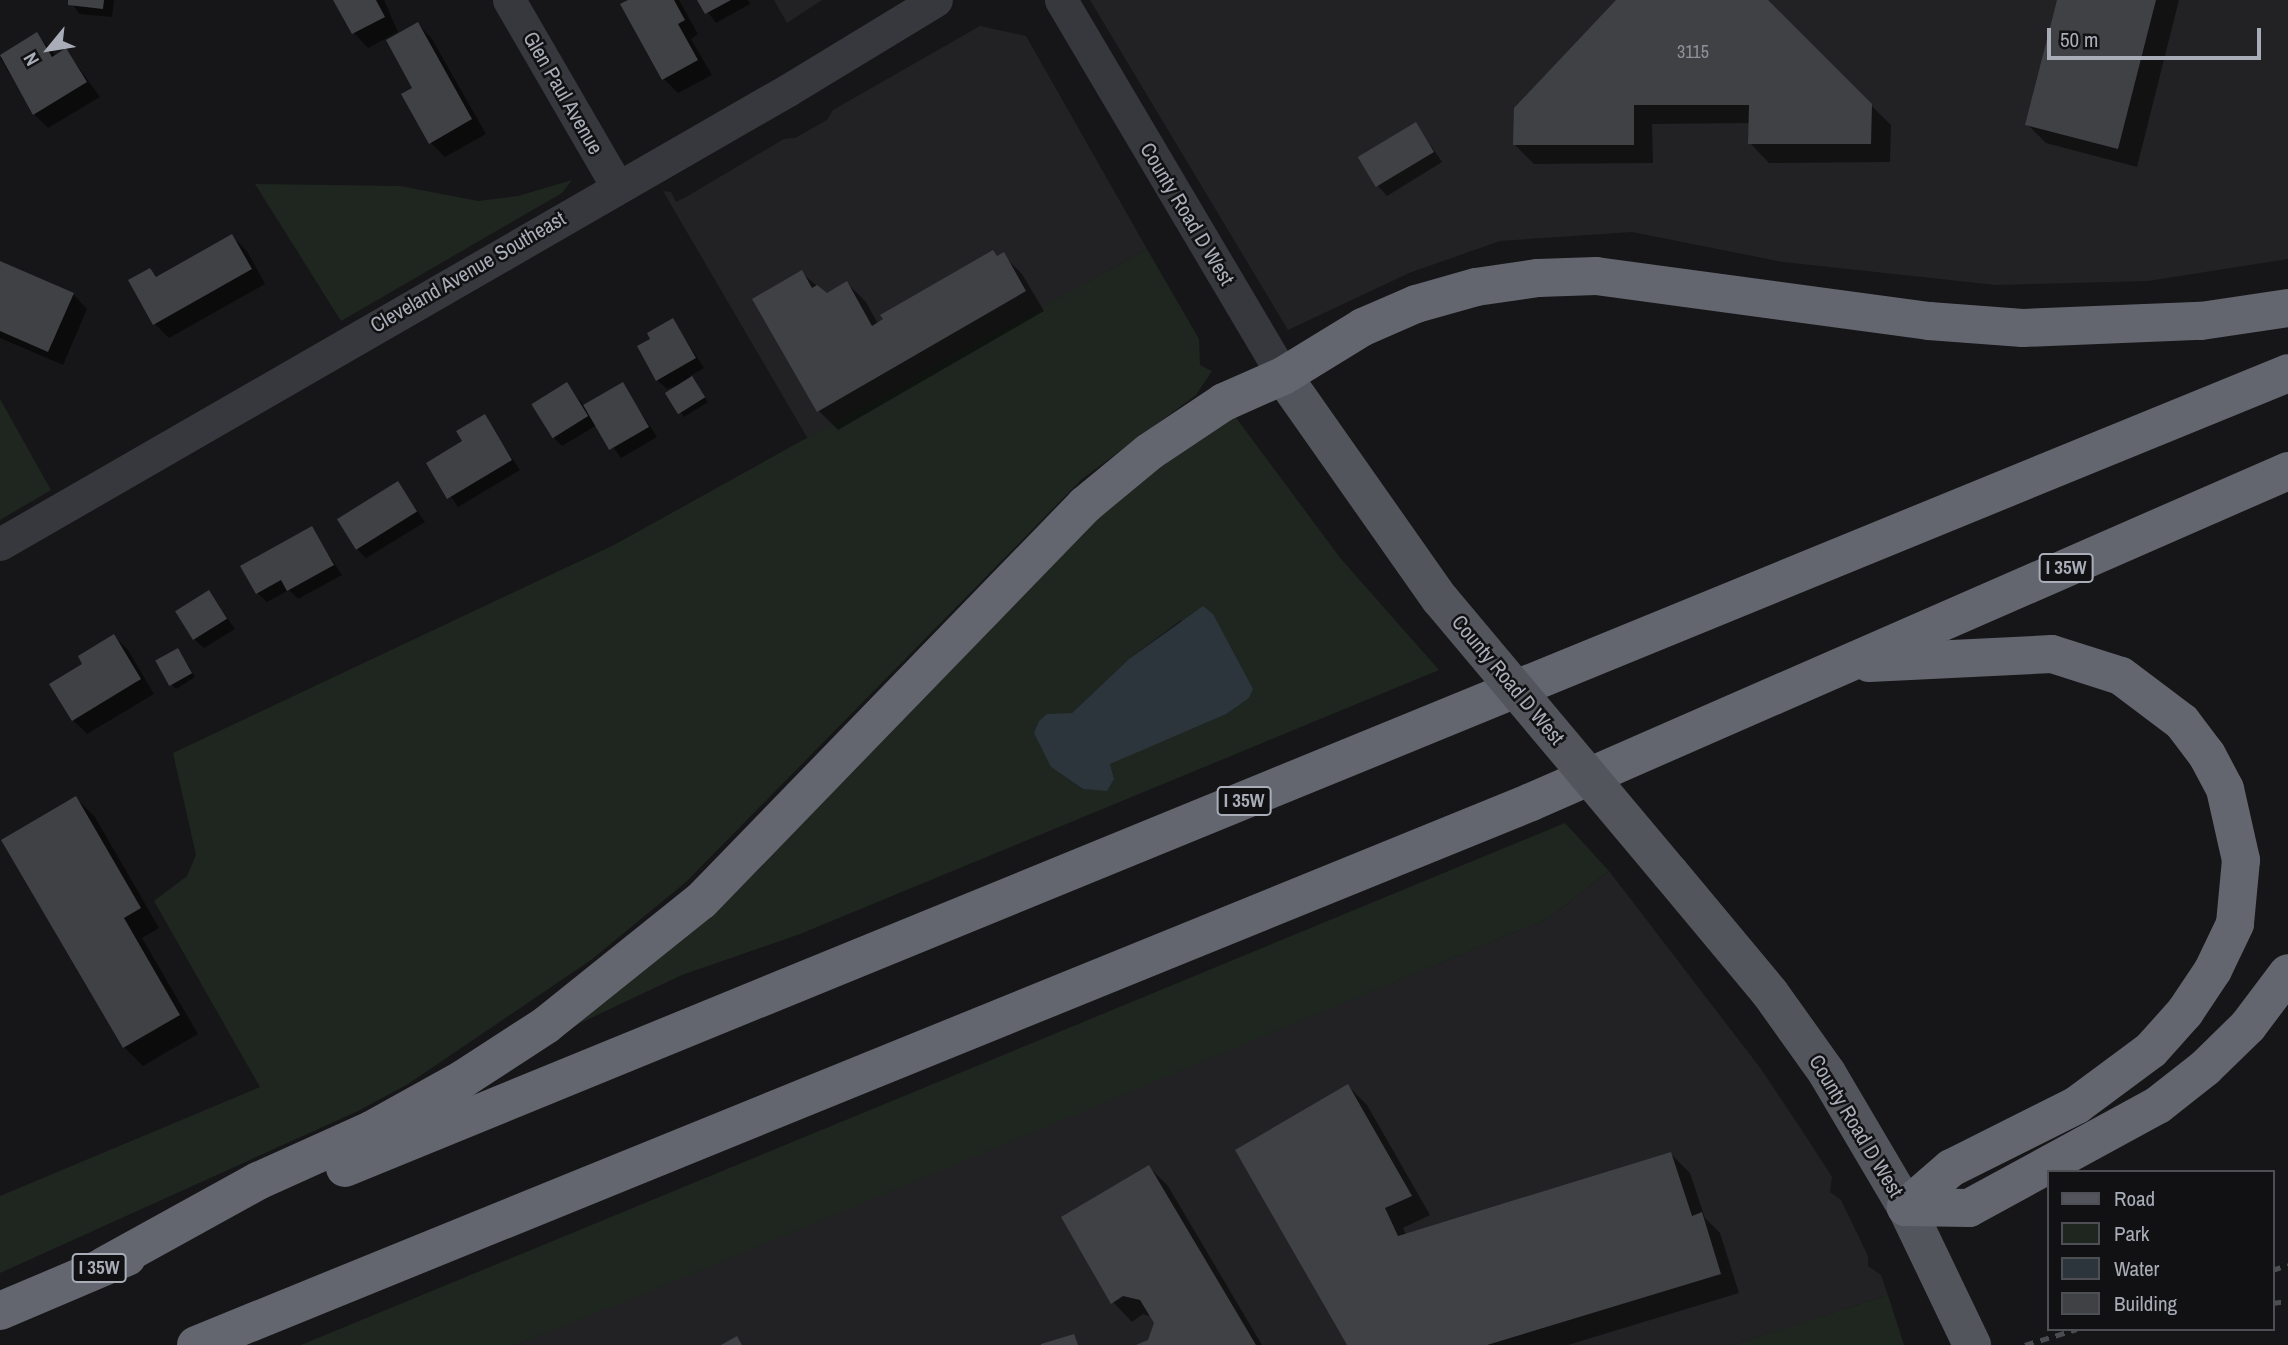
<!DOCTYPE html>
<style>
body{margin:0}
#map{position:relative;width:2288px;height:1345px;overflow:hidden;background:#161618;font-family:"Archivo Narrow",sans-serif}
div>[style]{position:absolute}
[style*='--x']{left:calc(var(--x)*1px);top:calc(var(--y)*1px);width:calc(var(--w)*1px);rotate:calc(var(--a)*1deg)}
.built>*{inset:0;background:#222225}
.green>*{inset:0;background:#1e261f}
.water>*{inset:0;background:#2c353c}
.shadow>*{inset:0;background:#0007}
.building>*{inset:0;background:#404145;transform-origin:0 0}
.minor>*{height:33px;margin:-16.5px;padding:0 16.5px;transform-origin:16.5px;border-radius:16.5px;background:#37383d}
.major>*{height:38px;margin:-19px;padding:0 19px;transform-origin:19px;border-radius:19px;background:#53555c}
.highway>*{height:38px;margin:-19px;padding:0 19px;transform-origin:19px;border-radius:19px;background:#63666e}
.rail>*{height:5px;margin-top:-2.5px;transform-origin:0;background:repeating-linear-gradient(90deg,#4a4c52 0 9px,transparent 0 16px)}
.major-bridge>*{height:38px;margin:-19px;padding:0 19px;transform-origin:19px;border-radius:19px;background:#53555c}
span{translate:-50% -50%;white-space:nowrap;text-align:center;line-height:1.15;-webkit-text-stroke:5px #111113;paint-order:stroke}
.number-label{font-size:18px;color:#8e929b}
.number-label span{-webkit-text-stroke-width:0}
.shield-label span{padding:2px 5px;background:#111113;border:2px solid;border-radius:5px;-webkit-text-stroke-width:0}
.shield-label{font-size:19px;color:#a8adb8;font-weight:700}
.street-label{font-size:21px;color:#a8adb8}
.legend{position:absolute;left:2047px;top:1170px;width:228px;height:161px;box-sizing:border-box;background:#111113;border:2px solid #4d4f55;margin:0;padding:9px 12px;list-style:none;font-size:21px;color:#a8adb8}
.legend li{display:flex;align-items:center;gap:14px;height:35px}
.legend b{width:35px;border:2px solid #4d4f55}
.north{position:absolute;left:14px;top:14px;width:70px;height:70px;-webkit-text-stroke:5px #111113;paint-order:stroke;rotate:240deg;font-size:19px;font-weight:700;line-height:28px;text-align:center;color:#a8adb8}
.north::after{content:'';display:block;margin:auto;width:24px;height:32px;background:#a8adb8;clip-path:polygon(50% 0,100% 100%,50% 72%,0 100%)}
.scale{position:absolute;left:2047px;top:28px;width:214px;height:32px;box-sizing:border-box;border:4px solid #a8adb8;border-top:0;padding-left:9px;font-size:21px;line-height:24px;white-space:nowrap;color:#a8adb8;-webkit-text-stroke:5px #111113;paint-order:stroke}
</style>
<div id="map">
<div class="built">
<i style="clip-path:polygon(774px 0,822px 0,787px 23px)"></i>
<i style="clip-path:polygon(1090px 0,2288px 0,2288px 259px,2148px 281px,1996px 285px,1783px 262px,1632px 232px,1500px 241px,1409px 273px,1288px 330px)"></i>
<i style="clip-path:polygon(980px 26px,1026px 36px,1147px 249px,808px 439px,663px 191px,671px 192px,676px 202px,686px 197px,784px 139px,795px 138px,827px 120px,833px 110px)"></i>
<i style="clip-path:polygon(1609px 871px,1761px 1069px,1801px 1129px,1832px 1177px,1830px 1192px,1841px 1200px,1868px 1256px,1868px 1266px,1881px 1275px,1888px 1295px,1733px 1345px,516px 1345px,1549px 918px)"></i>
</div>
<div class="green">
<i style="clip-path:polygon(572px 180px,562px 193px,341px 321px,255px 184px,400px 186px,478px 201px,518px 196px)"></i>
<i style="clip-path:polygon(1147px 249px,1199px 339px,1200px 365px,1212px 371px,1196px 395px,1082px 479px,686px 882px,591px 960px,408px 1084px,358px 1111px,0 1273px,0 1196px,260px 1087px,154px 901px,187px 876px,196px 855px,173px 753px,614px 545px)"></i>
<i style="clip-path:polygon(0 399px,51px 490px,0 520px)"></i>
<i style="clip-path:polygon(evenodd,1234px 415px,1341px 559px,1439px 670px,800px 934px,682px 975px,557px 1034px,1110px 504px,1167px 459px,1234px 415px,1181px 620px,1253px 689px,1249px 698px,1110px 764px,1114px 779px,1083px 789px,1051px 767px,1055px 715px,1072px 713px,1129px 659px,1181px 620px)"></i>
<i style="clip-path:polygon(1565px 823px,1609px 871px,1549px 918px,639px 1296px,516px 1345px,301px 1345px)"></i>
<i style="clip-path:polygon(1888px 1295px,1904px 1345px,1733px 1345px,1751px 1339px)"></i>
</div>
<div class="water">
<i style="clip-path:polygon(1203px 606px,1213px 614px,1253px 689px,1249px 698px,1226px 714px,1110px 764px,1114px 779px,1107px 791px,1083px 789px,1051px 767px,1034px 733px,1039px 721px,1047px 714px,1072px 713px,1129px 659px)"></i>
</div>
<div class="shadow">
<i style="clip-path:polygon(70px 0,114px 0,112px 17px,79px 14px)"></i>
<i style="clip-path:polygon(335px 0,384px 0,398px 32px,368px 48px,354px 33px)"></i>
<i style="clip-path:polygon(631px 0,679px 0,698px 34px,691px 39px,712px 75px,678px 93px,664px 79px)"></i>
<i style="clip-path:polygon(699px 0,748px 0,750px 4px,716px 23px)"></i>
<i style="clip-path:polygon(1618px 0,1765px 0,1891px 125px,1890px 162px,1769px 163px,1750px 143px,1750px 123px,1652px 124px,1653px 163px,1534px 164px,1515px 145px)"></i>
<i style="clip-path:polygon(2059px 0,2179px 0,2137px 167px,2046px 143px,2027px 124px)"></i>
<i style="clip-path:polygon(418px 24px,432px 39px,486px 134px,445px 157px,430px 142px,414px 89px)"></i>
<i style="clip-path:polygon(37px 34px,56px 56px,66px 50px,100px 97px,48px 128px,34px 114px,0 58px)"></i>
<i style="clip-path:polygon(1416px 124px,1442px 162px,1387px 196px,1378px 186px)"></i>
<i style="clip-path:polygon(232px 236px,247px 251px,265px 284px,169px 338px,155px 324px,150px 270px,158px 278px)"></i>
<i style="clip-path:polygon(1003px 255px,1022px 274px,1044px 311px,838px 430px,819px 411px,754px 299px,801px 272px,827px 295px,847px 283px,866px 302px,878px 324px)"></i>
<i style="clip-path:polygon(0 263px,73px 294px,87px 309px,63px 365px,0 338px)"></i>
<i style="clip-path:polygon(673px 320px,704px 368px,690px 376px,708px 402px,684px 417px,667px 393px,684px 383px,667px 389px,657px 380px,652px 340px)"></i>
<i style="clip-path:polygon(567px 384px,584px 406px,622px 384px,657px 437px,621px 458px,597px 425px,562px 446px,553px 437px)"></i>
<i style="clip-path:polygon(484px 416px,520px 470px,458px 507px,428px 463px,464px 441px)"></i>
<i style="clip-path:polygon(398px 483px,425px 522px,366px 558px,356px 548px)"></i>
<i style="clip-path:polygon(311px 528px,342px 575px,298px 599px,289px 590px,267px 602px,257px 593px)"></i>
<i style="clip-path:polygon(209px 592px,235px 629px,204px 648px,194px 639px)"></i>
<i style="clip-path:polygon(114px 636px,128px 650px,154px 694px,87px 734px,73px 720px,85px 664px)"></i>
<i style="clip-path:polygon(181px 654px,195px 677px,176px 689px,172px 685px)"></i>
<i style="clip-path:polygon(76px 798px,95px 817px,159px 928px,142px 938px,198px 1034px,143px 1066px,124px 1047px)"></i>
<i style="clip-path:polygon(1348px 1086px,1367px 1105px,1430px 1215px,1403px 1228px,1406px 1235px,1671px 1154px,1690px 1173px,1705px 1218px,1720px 1233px,1739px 1293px,1568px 1345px,1349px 1345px)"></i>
<i style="clip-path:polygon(1149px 1167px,1168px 1186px,1262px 1345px,1140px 1345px,1149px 1342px,1156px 1323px,1152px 1317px,1143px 1314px,1132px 1322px,1113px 1302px)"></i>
</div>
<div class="building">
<i style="clip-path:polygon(68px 0,104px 0,103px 9px,68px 5px)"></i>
<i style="clip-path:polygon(333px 0,376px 0,385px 17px,352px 34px)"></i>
<i style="clip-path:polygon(628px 0,674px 0,685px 20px,678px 24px,698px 60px,662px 80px,620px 4px)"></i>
<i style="clip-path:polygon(697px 0,731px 0,705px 14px)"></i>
<i style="clip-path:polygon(1616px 0,1768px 0,1872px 104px,1871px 144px,1748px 144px,1749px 105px,1634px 105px,1634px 145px,1513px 145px,1514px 108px)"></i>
<i style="clip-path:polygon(2057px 0,2156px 0,2118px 149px,2025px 125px)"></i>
<i style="clip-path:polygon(418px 22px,472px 119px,429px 144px,401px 94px,412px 88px,386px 40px)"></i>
<i style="clip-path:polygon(37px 32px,52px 57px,66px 48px,87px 82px,33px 115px,0 55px)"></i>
<i style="left:1416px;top:122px;width:35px;height:68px;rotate:59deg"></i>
<i style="clip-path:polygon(232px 234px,252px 269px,153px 325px,128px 280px,150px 268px,156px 277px)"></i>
<i style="clip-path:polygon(993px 250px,997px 256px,1004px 252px,1026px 291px,817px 412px,752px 299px,802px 270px,812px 288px,817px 285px,827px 293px,847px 281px,872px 326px,883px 319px,880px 315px)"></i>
<i style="clip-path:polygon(0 261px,74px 293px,48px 352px,0 331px)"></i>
<i style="clip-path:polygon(673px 318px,696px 358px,656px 381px,637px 346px,650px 339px,647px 333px)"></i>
<i style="left:692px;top:376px;width:25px;height:32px;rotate:58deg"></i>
<i style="left:567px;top:382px;width:40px;height:42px;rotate:58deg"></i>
<i style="left:623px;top:382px;width:52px;height:46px;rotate:60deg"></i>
<i style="clip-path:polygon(485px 414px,512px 460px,447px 499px,426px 463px,462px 441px,456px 431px)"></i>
<i style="left:398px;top:481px;width:36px;height:72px;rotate:58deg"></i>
<i style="clip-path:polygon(312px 526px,334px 565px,287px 591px,281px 580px,256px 594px,240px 566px)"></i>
<i style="left:209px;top:590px;width:34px;height:40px;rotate:58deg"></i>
<i style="clip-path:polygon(114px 634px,141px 679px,72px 721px,49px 684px,82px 664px,78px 656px)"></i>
<i style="left:178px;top:648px;width:29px;height:26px;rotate:61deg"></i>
<i style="clip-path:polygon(76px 796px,141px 908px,124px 918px,180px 1015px,123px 1048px,1px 840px)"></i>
<i style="clip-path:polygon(1348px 1084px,1412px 1196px,1385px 1208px,1398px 1236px,1671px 1152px,1692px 1216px,1702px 1212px,1721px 1274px,1487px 1345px,1347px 1345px,1235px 1150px)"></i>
<i style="clip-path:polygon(1149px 1165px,1256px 1345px,1136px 1345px,1148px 1340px,1154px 1323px,1140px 1300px,1123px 1296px,1111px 1304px,1061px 1217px)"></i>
<i style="clip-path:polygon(1074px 1334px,1078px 1345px,1041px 1345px,1041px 1344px)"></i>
<i style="clip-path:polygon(737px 1336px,742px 1345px,721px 1345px)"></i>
</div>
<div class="minor">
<i style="--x:509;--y:0;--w:215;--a:59.9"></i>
<i style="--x:1061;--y:0;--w:437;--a:59.4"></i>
<i style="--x:0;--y:544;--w:909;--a:-29.95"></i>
<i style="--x:788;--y:90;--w:173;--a:-31.3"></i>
</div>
<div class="major">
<i style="--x:1283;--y:376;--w:273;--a:54.9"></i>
<i style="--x:1670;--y:873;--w:156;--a:50.2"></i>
<i style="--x:1770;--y:993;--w:98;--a:54.5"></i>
<i style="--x:1827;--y:1073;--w:156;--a:59.5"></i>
<i style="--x:1906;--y:1207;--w:153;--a:64.4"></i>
</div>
<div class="highway">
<i style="--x:1869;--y:663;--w:183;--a:-2.8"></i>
<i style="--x:2052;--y:654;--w:72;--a:17.7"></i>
<i style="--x:2121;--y:676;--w:76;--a:37"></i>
<i style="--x:2182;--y:722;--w:41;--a:52.9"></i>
<i style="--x:2207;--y:755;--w:38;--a:62"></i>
<i style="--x:2225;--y:789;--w:73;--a:77.3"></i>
<i style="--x:2241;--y:860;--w:64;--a:95.4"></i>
<i style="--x:2235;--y:924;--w:51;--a:115.6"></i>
<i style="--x:2213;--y:970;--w:50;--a:123.7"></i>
<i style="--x:2185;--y:1012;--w:51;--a:131.8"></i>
<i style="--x:2151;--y:1050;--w:92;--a:143.4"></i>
<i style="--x:2077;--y:1105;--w:141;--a:153.4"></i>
<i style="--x:1951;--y:1168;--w:60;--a:139.1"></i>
<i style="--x:345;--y:1168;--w:2099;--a:-22.25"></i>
<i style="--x:1906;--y:1207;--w:63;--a:0.9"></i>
<i style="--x:1969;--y:1208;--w:215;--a:-28.6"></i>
<i style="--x:2158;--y:1105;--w:60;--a:-38.2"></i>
<i style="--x:2205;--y:1068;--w:60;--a:-44.3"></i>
<i style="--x:2248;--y:1026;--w:66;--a:-53"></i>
<i style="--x:104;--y:1266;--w:176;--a:-28.9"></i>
<i style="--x:258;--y:1181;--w:124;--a:-24.3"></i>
<i style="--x:371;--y:1130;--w:105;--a:-29"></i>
<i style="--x:463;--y:1079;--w:99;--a:-33"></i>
<i style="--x:546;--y:1025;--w:198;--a:-38.7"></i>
<i style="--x:701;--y:901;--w:552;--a:-45.88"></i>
<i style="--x:1085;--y:505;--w:83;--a:-39.6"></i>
<i style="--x:1149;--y:452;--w:90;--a:-33.7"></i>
<i style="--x:1224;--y:402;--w:64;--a:-23.8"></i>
<i style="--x:1283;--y:376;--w:94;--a:-31.5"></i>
<i style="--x:1363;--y:327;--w:58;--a:-23.5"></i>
<i style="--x:1416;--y:304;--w:62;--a:-15.8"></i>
<i style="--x:1476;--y:287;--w:63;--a:-8.3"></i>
<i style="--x:1538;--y:278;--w:58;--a:-2"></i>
<i style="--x:1596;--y:276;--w:336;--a:7.7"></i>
<i style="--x:1929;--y:321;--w:94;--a:4.3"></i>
<i style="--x:2023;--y:328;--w:178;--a:-2.3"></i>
<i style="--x:2201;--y:321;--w:88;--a:-8.5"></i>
<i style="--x:0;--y:1311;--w:138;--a:-23"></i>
<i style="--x:196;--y:1345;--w:1441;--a:-22.13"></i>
<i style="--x:1531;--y:802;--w:826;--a:-23.62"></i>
</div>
<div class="rail">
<i style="--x:2272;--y:1270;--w:17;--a:-17"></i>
<i style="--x:2272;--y:1303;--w:16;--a:-7"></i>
<i style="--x:2025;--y:1345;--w:54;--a:-17.1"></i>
</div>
<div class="major-bridge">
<i style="--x:1440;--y:599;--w:358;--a:50"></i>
</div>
<div class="number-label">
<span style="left:1693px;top:52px">3115</span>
</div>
<div class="shield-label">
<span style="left:2066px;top:568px">I 35W</span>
<span style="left:1244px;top:801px">I 35W</span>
<span style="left:99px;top:1268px">I 35W</span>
</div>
<div class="street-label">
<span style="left:563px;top:93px;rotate:60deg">Glen Paul Avenue</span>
<span style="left:1187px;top:214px;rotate:59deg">County Road D West</span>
<span style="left:468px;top:272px;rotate:-30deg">Cleveland Avenue Southeast</span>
<span style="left:1508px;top:680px;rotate:50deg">County Road D West</span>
<span style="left:1856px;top:1126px;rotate:59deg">County Road D West</span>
</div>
<ul class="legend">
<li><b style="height:9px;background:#53555c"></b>Road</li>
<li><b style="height:19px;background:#1e261f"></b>Park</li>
<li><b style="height:19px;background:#2c353c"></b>Water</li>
<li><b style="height:19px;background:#404145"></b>Building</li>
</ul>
<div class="north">N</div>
<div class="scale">50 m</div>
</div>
